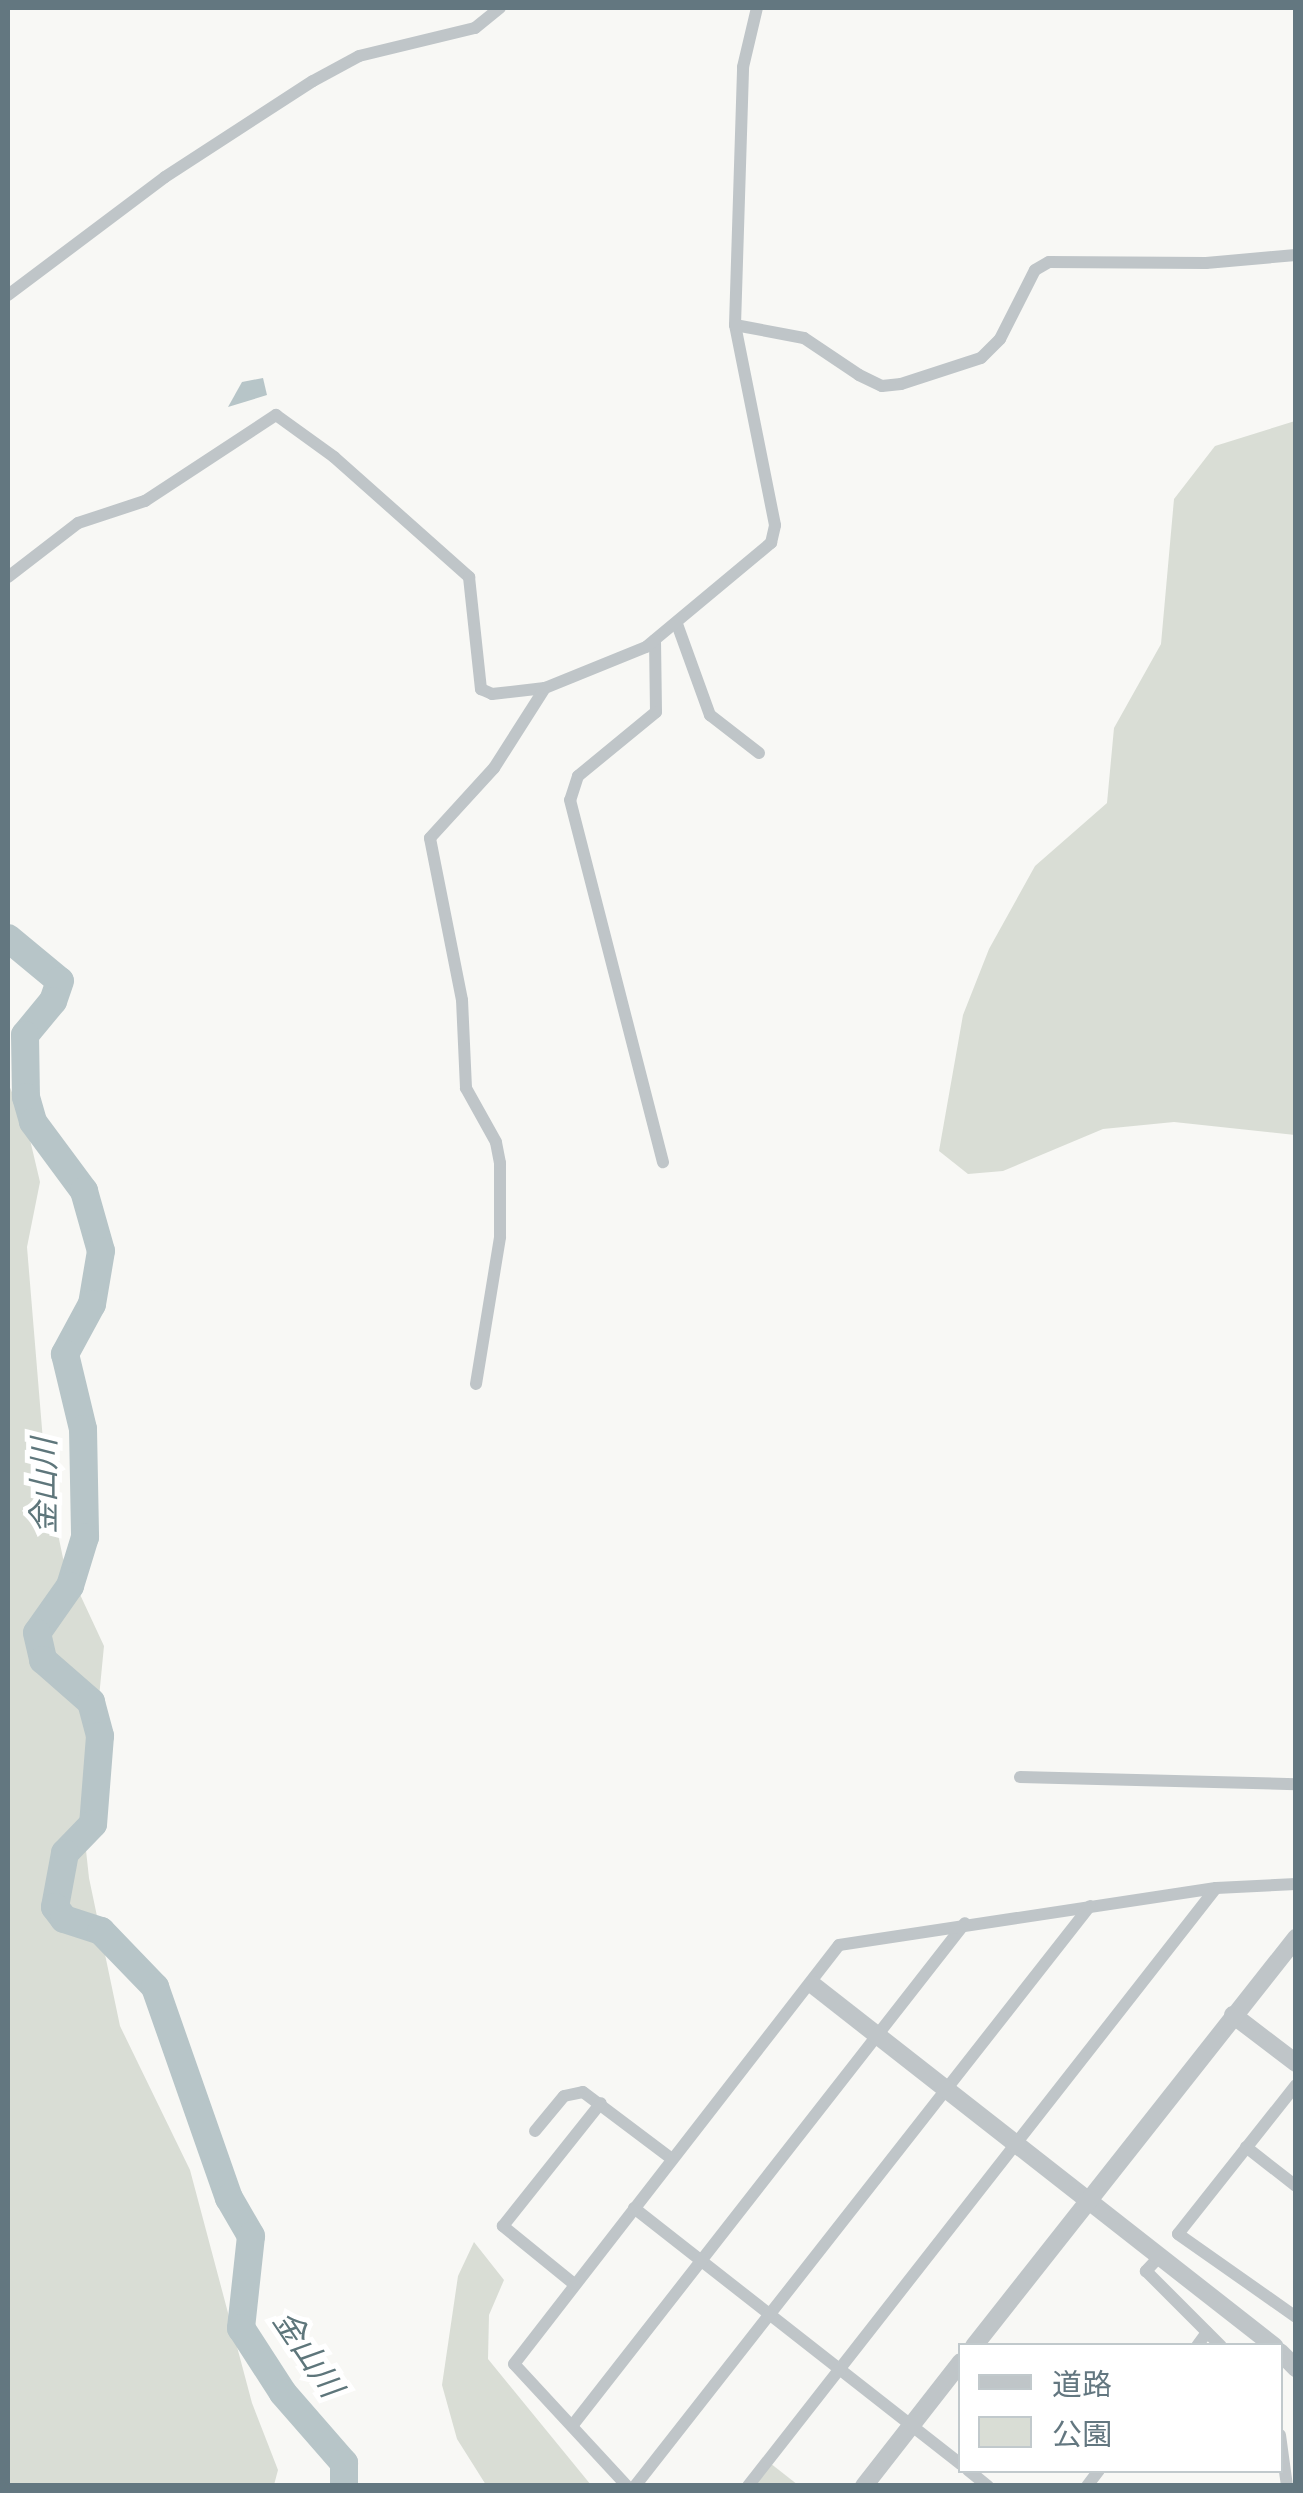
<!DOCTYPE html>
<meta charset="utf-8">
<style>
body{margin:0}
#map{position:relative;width:1303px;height:2493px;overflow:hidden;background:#f8f8f5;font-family:"Sofia Sans Condensed","Noto Sans JP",sans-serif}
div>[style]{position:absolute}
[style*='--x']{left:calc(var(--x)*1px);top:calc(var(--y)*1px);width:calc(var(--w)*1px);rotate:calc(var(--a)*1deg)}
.green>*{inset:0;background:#d9ddd5}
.water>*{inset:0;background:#b7c5c8}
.river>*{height:28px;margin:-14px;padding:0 14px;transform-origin:14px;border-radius:14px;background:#b7c5c8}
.minor>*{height:12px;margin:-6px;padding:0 6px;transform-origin:6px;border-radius:6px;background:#bfc5c8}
.tertiary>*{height:18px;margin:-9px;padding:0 9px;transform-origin:9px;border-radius:9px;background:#bfc5c8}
span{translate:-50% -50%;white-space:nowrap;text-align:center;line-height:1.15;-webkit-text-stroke:10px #fff;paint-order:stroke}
.water-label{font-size:32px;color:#5e767b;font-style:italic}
.frame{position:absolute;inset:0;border:10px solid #637780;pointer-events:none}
.legend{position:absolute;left:958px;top:2343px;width:325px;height:130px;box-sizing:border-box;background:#fff;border:2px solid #c1c9cc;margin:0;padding:12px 18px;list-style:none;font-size:30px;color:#637780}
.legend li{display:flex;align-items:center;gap:20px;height:50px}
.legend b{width:50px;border:2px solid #c1c9cc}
</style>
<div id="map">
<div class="green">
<i style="clip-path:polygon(1295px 421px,1295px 1135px,1174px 1122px,1103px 1129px,1003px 1171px,968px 1174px,939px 1151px,963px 1015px,989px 949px,1035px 866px,1107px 803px,1114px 728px,1161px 644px,1174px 499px,1215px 446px)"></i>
<i style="clip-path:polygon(8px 1083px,27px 1127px,40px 1182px,27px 1247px,46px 1477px,63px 1558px,104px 1646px,85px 1841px,89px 1878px,120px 2026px,190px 2170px,252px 2403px,278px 2470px,274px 2485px,8px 2485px)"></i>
<i style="clip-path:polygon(474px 2242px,504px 2280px,489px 2315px,488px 2359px,591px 2485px,486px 2485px,457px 2439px,442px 2385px,458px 2276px)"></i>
<i style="clip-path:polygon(770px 2463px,798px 2485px,752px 2486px)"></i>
</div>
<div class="water">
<i style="clip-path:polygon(263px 378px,267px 395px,228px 407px,242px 382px)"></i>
</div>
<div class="river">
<i style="--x:8;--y:938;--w:67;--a:39.6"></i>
<i style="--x:60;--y:981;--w:21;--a:109"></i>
<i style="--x:53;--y:1001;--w:44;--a:129.5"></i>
<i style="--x:25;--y:1035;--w:62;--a:89.1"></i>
<i style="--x:26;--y:1097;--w:26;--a:74"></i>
<i style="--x:33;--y:1122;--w:86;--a:53.5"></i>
<i style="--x:84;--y:1191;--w:62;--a:74.2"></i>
<i style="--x:101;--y:1251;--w:54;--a:99.6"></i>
<i style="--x:92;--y:1304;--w:57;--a:118.4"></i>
<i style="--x:65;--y:1354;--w:77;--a:76.5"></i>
<i style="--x:83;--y:1429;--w:108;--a:88.9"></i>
<i style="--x:85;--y:1537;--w:51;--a:107"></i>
<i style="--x:70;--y:1586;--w:57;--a:125.1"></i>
<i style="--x:37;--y:1633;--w:28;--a:77"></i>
<i style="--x:43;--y:1660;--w:64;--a:41.2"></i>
<i style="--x:91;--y:1702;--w:35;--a:75"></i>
<i style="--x:100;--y:1736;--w:88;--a:94.5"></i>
<i style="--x:93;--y:1824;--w:40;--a:134"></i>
<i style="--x:65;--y:1853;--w:55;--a:100.5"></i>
<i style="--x:55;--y:1907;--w:15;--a:53"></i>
<i style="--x:64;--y:1919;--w:39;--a:18"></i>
<i style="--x:101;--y:1931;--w:78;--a:46"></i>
<i style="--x:155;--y:1987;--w:224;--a:70.7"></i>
<i style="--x:229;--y:2198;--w:44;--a:59.9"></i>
<i style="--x:251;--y:2236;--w:93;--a:96.2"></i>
<i style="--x:241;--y:2328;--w:77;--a:57.1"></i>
<i style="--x:283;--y:2393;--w:93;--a:48.9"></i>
<i style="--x:344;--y:2463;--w:23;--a:90"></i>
</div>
<div class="minor">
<i style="--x:8;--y:295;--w:196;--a:-36.9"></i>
<i style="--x:165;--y:177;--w:176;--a:-33"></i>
<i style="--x:313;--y:81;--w:52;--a:-28.5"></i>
<i style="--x:359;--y:56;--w:119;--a:-13.6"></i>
<i style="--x:475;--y:28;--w:32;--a:-39"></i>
<i style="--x:735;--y:325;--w:70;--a:10.7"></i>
<i style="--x:804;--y:338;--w:66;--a:33.9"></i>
<i style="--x:859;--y:375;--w:25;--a:26"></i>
<i style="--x:882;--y:386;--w:19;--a:-6"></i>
<i style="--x:901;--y:384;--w:84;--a:-18"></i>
<i style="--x:981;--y:358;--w:27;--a:-45"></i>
<i style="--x:1000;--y:339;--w:77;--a:-63.1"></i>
<i style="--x:1035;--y:270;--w:16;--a:-30"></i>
<i style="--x:1049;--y:262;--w:157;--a:0.4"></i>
<i style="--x:1206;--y:263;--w:90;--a:-5.1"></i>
<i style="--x:8;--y:577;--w:88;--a:-37.6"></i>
<i style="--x:78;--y:523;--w:71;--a:-18.2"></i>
<i style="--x:145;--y:501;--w:157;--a:-33.3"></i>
<i style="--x:276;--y:415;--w:72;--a:35.9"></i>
<i style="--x:334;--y:457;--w:181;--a:41.6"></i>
<i style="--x:469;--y:577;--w:113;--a:83.9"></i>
<i style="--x:481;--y:689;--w:12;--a:24"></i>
<i style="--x:492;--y:694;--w:53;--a:-6.5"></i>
<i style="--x:677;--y:624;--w:97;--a:70.1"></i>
<i style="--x:710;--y:715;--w:62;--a:37.8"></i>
<i style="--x:655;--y:640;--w:72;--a:89.2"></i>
<i style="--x:656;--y:712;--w:101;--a:140.6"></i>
<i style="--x:578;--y:776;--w:25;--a:108"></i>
<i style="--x:570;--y:800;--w:374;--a:75.6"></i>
<i style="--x:476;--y:1384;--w:149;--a:-80.7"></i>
<i style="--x:500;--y:1237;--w:74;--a:-90"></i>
<i style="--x:500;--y:1163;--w:21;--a:-101"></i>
<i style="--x:496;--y:1142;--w:62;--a:-119.1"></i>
<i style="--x:466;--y:1088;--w:88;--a:-92.6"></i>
<i style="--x:462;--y:1000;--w:165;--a:-101.2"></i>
<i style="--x:430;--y:838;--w:95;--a:-47.6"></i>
<i style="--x:494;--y:768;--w:95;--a:-57.5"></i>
<i style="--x:545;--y:688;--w:109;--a:-22.1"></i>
<i style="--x:646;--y:647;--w:163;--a:-39.8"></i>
<i style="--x:771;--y:543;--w:18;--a:-77"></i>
<i style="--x:775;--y:525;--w:204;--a:-101.3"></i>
<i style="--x:735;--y:325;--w:258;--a:-88.2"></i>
<i style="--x:743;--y:67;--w:61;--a:-76.7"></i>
<i style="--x:1020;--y:1777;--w:276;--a:1.5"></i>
<i style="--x:1296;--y:2085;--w:190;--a:128.4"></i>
<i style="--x:1178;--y:2234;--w:144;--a:35.1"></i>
<i style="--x:535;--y:2131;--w:45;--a:-50.4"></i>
<i style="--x:564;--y:2096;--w:19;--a:-12"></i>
<i style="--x:583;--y:2092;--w:111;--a:37"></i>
<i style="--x:1246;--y:2147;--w:63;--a:38"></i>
<i style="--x:634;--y:2208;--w:415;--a:38.1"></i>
<i style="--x:1160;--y:2256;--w:21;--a:133"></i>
<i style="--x:1146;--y:2271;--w:106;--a:45"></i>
<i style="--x:574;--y:2284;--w:92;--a:-140.8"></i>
<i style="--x:503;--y:2226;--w:157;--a:-51.5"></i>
<i style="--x:1197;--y:2346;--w:17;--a:-54"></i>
<i style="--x:572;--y:2426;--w:638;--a:-52"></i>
<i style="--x:1280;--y:2435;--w:51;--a:82.2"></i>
<i style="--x:968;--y:2470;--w:26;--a:39"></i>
<i style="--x:627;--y:2486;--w:166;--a:-132.8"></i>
<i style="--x:514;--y:2364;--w:530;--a:-52.2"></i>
<i style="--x:839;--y:1945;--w:381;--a:-8.6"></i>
<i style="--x:1216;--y:1888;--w:80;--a:-2.9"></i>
<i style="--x:635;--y:2486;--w:737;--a:-51.89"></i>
<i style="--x:748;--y:2486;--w:759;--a:-51.95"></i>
<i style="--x:1087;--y:2486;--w:20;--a:-53"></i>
</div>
<div class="tertiary">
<i style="--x:813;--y:1985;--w:586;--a:38.06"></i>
<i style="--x:1233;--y:2015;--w:79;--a:37.3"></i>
<i style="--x:974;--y:2346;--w:520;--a:-51.72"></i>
<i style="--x:1280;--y:2352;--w:23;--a:45"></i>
<i style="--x:864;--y:2486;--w:157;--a:-52"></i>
</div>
<div class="water-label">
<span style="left:46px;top:1486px;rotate:-90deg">金山川</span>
<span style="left:306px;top:2355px;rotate:56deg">金山川</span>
</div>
<div class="frame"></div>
<ul class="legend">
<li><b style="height:12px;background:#bfc5c8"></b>道路</li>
<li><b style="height:28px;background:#d9ddd5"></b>公園</li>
</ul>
</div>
